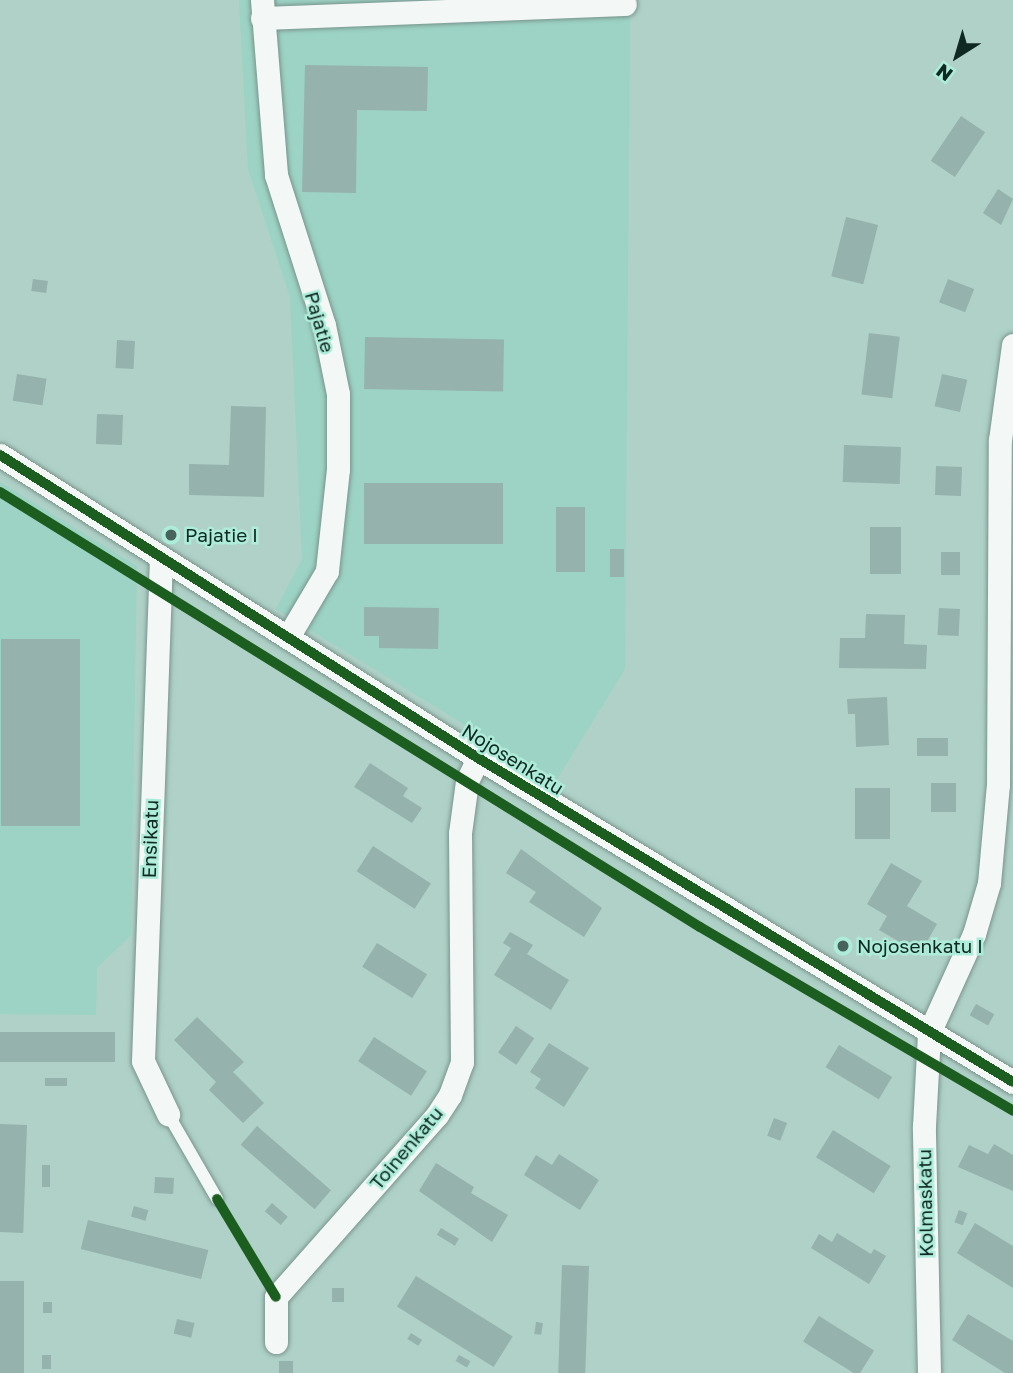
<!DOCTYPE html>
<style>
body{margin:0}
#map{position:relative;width:1013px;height:1373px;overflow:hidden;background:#afd1c7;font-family:"Golos Text",sans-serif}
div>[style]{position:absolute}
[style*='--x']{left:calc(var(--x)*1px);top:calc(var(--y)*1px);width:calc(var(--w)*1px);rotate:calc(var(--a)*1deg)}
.built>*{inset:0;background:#9cd3c4}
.building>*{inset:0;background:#95b2ad;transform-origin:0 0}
.roads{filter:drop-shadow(0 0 2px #7a948d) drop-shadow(0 0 2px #7a948d)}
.service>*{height:12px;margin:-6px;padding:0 6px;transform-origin:6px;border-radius:6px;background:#f3f8f7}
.minor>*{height:23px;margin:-11.5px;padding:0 11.5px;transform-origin:11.5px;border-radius:11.5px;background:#f3f8f7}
.cycleway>*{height:10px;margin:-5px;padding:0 5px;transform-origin:5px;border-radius:5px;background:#1b5e20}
.dots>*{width:19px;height:19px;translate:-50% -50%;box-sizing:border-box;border:4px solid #aeecda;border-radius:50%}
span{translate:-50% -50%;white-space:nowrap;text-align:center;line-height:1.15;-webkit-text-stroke:5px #aeecda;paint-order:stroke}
.street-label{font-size:19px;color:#0f2821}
.poi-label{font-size:19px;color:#0f2821}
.left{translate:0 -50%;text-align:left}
.north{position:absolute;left:922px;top:21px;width:70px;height:70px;-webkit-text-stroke:5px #aeecda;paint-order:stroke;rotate:217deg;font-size:19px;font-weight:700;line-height:28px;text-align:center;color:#0f2821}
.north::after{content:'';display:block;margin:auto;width:24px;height:32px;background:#0f2821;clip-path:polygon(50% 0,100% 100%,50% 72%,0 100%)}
</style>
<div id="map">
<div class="built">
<i style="clip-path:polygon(239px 0,630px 0,625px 669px,556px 781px,276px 609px,302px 559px,290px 297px,248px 169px)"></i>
<i style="clip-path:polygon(0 482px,137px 566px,131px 935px,97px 968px,96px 1015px,0 1014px)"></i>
</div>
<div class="building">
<i style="clip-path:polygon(305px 65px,428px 67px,427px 111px,357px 110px,356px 193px,302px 192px)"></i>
<i style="left:961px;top:116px;width:29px;height:54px;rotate:34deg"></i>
<i style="clip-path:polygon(998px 189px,1013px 199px,1001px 225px,983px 213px)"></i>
<i style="left:846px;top:217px;width:33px;height:61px;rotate:14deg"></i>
<i style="left:33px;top:279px;width:15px;height:12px;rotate:8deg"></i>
<i style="left:948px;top:279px;width:28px;height:25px;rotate:21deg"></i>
<i style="left:869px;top:333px;width:31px;height:62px;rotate:7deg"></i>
<i style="left:365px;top:337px;width:139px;height:52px;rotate:1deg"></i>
<i style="left:117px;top:340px;width:18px;height:28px;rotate:3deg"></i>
<i style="left:17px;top:374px;width:30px;height:27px;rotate:9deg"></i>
<i style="left:942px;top:374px;width:26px;height:33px;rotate:13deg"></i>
<i style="clip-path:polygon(231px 406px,266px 407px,264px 497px,189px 495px,189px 464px,229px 465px)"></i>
<i style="left:97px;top:414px;width:26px;height:30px;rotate:2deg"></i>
<i style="left:844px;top:445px;width:57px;height:37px;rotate:2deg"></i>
<i style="left:936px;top:466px;width:26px;height:29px;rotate:2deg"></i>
<i style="left:364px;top:483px;width:139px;height:61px"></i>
<i style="left:556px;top:507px;width:29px;height:65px"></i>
<i style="left:870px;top:527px;width:31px;height:47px"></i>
<i style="left:610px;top:549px;width:14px;height:28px"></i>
<i style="left:941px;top:552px;width:19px;height:23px"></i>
<i style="clip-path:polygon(364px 607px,439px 608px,438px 649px,379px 648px,379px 636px,364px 636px)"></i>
<i style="left:939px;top:608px;width:21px;height:27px;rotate:3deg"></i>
<i style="clip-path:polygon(866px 614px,905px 615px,904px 644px,927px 645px,926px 669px,839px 668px,840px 638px,865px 638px)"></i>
<i style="left:1px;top:639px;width:79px;height:187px"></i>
<i style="clip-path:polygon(887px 697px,889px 745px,856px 747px,855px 714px,848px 714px,847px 699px)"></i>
<i style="left:917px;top:738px;width:31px;height:18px"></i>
<i style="clip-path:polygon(370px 763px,408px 788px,403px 796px,422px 808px,412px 823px,354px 787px)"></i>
<i style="left:931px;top:783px;width:25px;height:29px"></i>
<i style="left:855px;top:788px;width:35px;height:51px"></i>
<i style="left:373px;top:846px;width:69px;height:30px;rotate:33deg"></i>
<i style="clip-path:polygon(521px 849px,602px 908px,584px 937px,529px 902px,536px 892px,506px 873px)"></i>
<i style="clip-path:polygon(891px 863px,922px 881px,907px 906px,937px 924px,920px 954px,879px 930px,887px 916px,867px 904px)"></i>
<i style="clip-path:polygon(510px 932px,533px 945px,527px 954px,569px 980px,551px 1010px,494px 975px,511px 948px,503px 943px)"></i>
<i style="left:377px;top:943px;width:59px;height:28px;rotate:32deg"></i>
<i style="left:976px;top:1004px;width:21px;height:13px;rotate:29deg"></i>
<i style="clip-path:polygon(197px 1017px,244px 1062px,233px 1072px,264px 1103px,243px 1123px,209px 1090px,216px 1082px,174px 1040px)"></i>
<i style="left:516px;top:1026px;width:22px;height:32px;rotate:34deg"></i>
<i style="left:0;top:1032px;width:115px;height:30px"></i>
<i style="left:374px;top:1037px;width:63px;height:29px;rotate:33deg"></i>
<i style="clip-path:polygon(549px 1043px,589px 1068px,564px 1107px,535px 1088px,541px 1079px,530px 1072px)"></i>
<i style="left:839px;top:1045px;width:62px;height:26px;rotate:31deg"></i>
<i style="left:45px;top:1078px;width:22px;height:8px"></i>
<i style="left:774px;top:1118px;width:14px;height:19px;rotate:21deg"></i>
<i style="left:0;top:1124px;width:27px;height:108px;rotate:2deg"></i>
<i style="left:257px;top:1126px;width:98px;height:25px;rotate:41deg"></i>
<i style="left:833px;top:1130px;width:68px;height:32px;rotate:32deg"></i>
<i style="clip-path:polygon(994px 1144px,1013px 1155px,1013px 1191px,958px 1167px,969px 1145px,988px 1154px)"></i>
<i style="clip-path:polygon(559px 1154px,599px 1180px,580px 1210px,524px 1175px,536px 1155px,552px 1165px)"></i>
<i style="clip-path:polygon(436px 1163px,474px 1187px,471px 1193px,508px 1215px,492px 1242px,419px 1191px)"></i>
<i style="left:42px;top:1165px;width:8px;height:22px"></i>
<i style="left:155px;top:1177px;width:19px;height:16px;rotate:3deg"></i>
<i style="left:272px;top:1203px;width:21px;height:11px;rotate:41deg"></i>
<i style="left:134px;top:1206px;width:15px;height:11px;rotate:16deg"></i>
<i style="left:959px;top:1210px;width:9px;height:13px;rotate:21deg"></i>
<i style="left:88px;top:1220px;width:124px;height:30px;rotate:14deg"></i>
<i style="clip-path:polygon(975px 1223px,1013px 1246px,1013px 1288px,957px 1253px)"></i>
<i style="left:441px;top:1228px;width:21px;height:8px;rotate:31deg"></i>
<i style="clip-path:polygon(837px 1233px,871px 1254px,874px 1249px,886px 1256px,869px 1284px,811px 1248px,819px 1234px,832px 1242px)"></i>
<i style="left:562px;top:1265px;width:27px;height:108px;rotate:2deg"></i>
<i style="left:416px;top:1276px;width:114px;height:36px;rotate:32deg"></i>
<i style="left:0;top:1281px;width:24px;height:92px"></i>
<i style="left:332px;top:1288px;width:12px;height:14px"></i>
<i style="left:43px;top:1302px;width:9px;height:11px"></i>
<i style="clip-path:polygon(968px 1314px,1013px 1341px,1013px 1373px,1005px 1373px,952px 1340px)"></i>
<i style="left:819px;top:1316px;width:65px;height:30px;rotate:32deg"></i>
<i style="left:177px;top:1319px;width:18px;height:15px;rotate:13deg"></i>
<i style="left:536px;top:1322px;width:7px;height:12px;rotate:8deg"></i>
<i style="left:411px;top:1333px;width:13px;height:7px;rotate:32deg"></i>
<i style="left:42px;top:1355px;width:9px;height:14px"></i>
<i style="left:459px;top:1355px;width:13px;height:7px;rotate:29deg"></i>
<i style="left:279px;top:1361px;width:14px;height:12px"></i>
</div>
<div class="roads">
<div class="service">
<i style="--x:168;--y:1114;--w:98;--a:60"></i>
</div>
<div class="minor">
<i style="--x:262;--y:0;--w:176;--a:85.4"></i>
<i style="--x:276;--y:175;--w:157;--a:72.3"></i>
<i style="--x:324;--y:325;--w:70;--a:78.5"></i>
<i style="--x:338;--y:394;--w:75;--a:90"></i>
<i style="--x:338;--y:469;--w:103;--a:96.2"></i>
<i style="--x:327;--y:571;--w:77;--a:120.6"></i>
<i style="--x:262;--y:18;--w:363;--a:-2.2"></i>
<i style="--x:0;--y:455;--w:566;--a:32.37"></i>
<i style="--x:478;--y:758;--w:625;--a:31.2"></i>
<i style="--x:161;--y:558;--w:503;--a:92.05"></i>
<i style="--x:143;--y:1061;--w:59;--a:64.7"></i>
<i style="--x:276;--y:1342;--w:45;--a:-90"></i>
<i style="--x:276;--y:1297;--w:243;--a:-48.5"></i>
<i style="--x:437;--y:1115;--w:24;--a:-57"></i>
<i style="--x:450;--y:1095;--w:35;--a:-70"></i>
<i style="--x:462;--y:1062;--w:229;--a:-90.5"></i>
<i style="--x:460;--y:833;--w:52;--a:-82.3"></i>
<i style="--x:467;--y:781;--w:25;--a:-64"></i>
<i style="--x:929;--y:1373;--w:247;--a:-91.2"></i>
<i style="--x:924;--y:1126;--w:93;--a:-86.9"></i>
<i style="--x:929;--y:1033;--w:109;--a:-65.6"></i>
<i style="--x:974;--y:934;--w:53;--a:-73.6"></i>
<i style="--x:989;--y:883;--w:98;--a:-84.8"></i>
<i style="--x:998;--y:785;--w:345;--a:-89.7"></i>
<i style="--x:1000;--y:440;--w:96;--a:-82.2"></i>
</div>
</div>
<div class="cycleway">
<i style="--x:0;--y:455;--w:566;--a:32.37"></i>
<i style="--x:478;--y:758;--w:625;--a:31.2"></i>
<i style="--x:0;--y:492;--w:824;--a:31.86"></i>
<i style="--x:700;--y:927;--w:363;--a:30.4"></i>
<i style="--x:217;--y:1199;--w:114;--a:59"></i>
</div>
<div class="dots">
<i style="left:171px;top:535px;background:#47635b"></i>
<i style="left:843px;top:946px;background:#47635b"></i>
</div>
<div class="street-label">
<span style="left:320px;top:322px;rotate:74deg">Pajatie</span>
<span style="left:513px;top:759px;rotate:32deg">Nojosenkatu</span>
<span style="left:150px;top:839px;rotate:-88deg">Ensikatu</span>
<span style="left:406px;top:1148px;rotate:-50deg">Toinenkatu</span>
<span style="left:925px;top:1203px;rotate:-91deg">Kolmaskatu</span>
</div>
<div class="poi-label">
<span class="left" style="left:185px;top:535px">Pajatie I</span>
<span class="left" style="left:857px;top:946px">Nojosenkatu I</span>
</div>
<div class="north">N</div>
</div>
